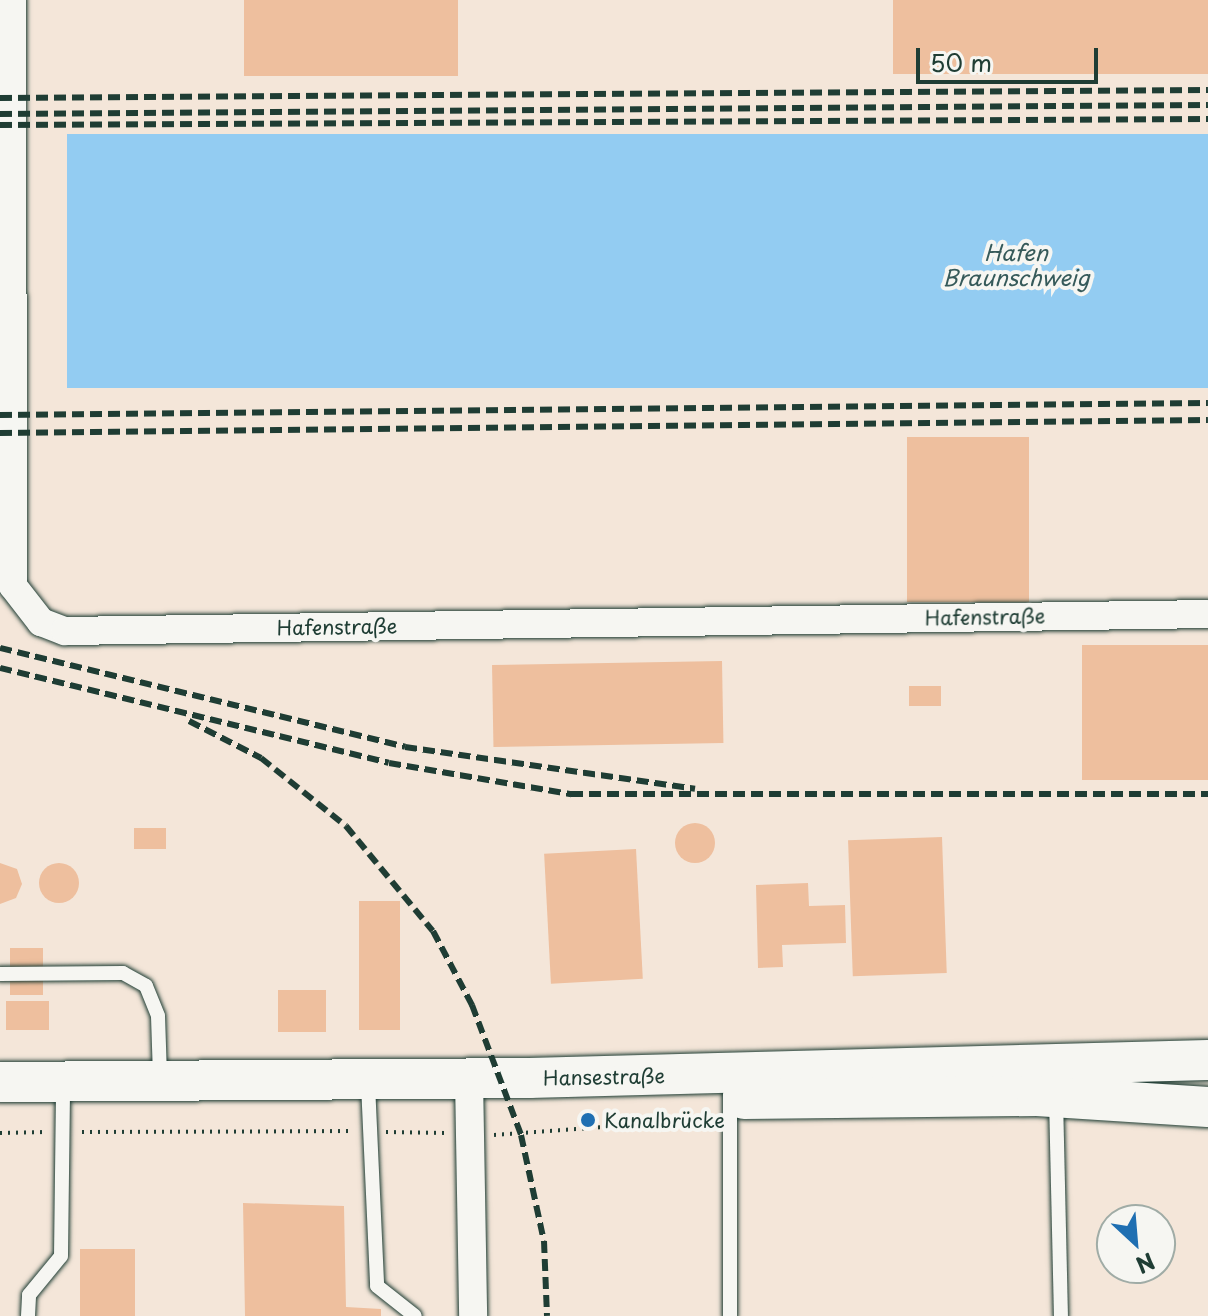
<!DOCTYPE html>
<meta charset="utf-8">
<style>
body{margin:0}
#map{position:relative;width:1208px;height:1316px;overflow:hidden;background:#f6f6f2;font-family:"Playpen Sans",sans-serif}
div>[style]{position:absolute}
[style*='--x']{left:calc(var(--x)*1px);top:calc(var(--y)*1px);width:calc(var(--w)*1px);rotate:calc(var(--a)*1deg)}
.built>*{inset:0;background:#f4e6d9}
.water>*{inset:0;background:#93ccf2;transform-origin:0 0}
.building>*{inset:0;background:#eebf9e;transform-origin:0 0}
.round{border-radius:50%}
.path>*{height:4px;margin-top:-2px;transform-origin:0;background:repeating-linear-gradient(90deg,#1f3d34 0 2px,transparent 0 8px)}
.roads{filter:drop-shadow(0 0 2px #1f3d34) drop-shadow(0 0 2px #1f3d34)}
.service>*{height:14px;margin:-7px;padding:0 7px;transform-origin:7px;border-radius:7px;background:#f6f6f2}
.minor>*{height:28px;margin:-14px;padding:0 14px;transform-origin:14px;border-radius:14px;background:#f6f6f2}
.secondary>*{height:40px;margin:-20px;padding:0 20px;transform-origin:20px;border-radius:20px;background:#f6f6f2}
.rail>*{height:6px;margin-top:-3px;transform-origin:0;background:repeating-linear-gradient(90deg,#1f3d34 0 12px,transparent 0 18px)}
.dots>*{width:22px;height:22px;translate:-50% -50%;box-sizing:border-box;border:4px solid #f6f6f2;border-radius:50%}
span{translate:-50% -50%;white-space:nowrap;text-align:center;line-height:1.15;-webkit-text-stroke:8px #f6f6f2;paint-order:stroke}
.street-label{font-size:20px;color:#1f3d34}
.poi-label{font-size:20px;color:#1f3d34}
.left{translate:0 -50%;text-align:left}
.water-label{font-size:22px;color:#365a5a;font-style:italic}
.north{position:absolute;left:1096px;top:1204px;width:80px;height:80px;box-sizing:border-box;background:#f6f6f2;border:2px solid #a0aca6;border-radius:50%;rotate:154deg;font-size:22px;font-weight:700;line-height:32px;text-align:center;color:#1f3d34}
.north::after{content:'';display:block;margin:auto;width:28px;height:36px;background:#1f6fb2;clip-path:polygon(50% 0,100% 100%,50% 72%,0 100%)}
.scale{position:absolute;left:916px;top:48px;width:182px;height:36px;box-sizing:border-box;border:4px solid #1f3d34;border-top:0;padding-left:10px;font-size:24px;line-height:28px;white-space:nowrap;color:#1f3d34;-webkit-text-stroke:6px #f6f6f2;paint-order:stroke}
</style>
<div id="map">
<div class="built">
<i style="clip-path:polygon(evenodd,0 0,1208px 0,1208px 1316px,0 1316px,0 0,1112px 1220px,1160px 1220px,1160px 1268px,1112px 1268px,1112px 1220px)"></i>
</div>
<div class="water">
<i style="left:1208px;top:134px;width:254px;height:1141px;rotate:90deg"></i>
</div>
<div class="building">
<i style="left:244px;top:0;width:214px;height:76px"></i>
<i style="left:893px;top:0;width:315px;height:74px"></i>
<i style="left:907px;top:437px;width:122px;height:165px"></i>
<i style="left:1208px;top:645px;width:135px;height:126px;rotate:90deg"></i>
<i style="left:722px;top:661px;width:82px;height:230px;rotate:89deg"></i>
<i style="left:909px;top:686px;width:32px;height:20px"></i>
<i class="round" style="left:675px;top:823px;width:40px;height:40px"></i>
<i style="left:134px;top:828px;width:32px;height:21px"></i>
<i style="left:942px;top:837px;width:136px;height:94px;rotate:88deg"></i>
<i style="left:636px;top:849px;width:130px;height:92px;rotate:87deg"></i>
<i class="round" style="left:39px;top:863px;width:40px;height:40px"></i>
<i style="clip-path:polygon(0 863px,17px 869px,22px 884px,16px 898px,0 904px)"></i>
<i style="clip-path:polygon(808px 883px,809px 906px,845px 905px,846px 943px,782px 945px,783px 967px,758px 968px,756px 885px)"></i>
<i style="left:359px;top:901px;width:41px;height:129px"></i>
<i style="left:10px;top:948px;width:33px;height:47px"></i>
<i style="left:326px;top:990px;width:42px;height:48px;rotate:90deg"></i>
<i style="left:49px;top:1001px;width:29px;height:43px;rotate:90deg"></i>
<i style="clip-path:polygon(243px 1203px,344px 1206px,346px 1307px,381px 1309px,381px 1316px,245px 1316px)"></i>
<i style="left:135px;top:1249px;width:67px;height:55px;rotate:90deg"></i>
</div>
<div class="path">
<i style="--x:82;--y:1132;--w:272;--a:-0.2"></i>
<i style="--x:386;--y:1132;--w:60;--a:1"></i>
<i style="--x:0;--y:1133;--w:46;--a:-1.2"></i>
<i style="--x:494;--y:1135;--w:219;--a:-4.2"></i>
</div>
<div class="roads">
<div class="service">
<i style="--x:0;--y:974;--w:123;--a:-0.5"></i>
<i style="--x:123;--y:973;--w:26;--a:29"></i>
<i style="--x:146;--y:986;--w:32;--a:68"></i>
<i style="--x:158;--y:1016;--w:60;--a:88.1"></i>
<i style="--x:368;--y:1084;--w:202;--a:87.4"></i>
<i style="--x:377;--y:1286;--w:48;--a:38.3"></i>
<i style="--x:1056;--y:1098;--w:218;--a:88.7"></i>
<i style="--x:28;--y:1316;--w:21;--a:-87"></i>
<i style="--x:29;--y:1295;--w:50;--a:-50.6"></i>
<i style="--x:61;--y:1256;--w:174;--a:-89.3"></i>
<i style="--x:730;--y:1316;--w:222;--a:-90"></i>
</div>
<div class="minor">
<i style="--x:12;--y:0;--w:586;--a:89.9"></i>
<i style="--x:13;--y:586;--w:46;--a:52.1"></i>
<i style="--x:41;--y:622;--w:26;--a:21"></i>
<i style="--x:65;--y:631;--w:1143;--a:-0.85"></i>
<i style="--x:469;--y:1078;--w:238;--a:89"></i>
</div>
<div class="secondary">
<i style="--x:0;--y:1082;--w:529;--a:-0.43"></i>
<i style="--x:529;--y:1078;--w:679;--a:-1.52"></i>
<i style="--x:744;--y:1099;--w:293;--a:-0.6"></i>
<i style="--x:1037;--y:1096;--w:171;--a:3.7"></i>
</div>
</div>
<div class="rail">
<i style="--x:0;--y:98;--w:1208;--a:-0.38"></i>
<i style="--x:0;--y:114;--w:1208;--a:-0.43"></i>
<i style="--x:0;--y:125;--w:1208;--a:-0.28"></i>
<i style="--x:0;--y:415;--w:1208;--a:-0.57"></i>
<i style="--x:0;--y:433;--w:1208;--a:-0.62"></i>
<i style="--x:0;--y:648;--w:417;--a:13.7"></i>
<i style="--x:405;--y:747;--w:293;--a:8.2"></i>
<i style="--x:0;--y:668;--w:400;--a:13.7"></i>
<i style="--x:389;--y:763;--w:185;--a:9.7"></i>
<i style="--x:571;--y:794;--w:637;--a:0"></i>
<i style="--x:189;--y:721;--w:81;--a:27.2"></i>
<i style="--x:261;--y:758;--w:109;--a:38.7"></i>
<i style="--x:346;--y:826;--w:136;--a:50.4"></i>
<i style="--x:433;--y:931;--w:84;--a:62.2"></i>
<i style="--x:472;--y:1005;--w:139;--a:69.3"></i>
<i style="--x:521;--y:1135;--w:108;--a:77.8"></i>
<i style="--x:544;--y:1241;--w:75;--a:87.7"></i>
</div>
<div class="dots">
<i style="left:588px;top:1120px;background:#1f6fb2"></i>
</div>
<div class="street-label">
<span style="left:985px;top:617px;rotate:-1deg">Hafenstraße</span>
<span style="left:337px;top:627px;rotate:-1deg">Hafenstraße</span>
<span style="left:604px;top:1077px;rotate:-1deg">Hansestraße</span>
</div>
<div class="poi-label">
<span class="left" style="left:604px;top:1120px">Kanalbrücke</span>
</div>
<div class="water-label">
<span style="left:1016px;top:264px">Hafen<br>Braunschweig</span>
</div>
<div class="north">N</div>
<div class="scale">50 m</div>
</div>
